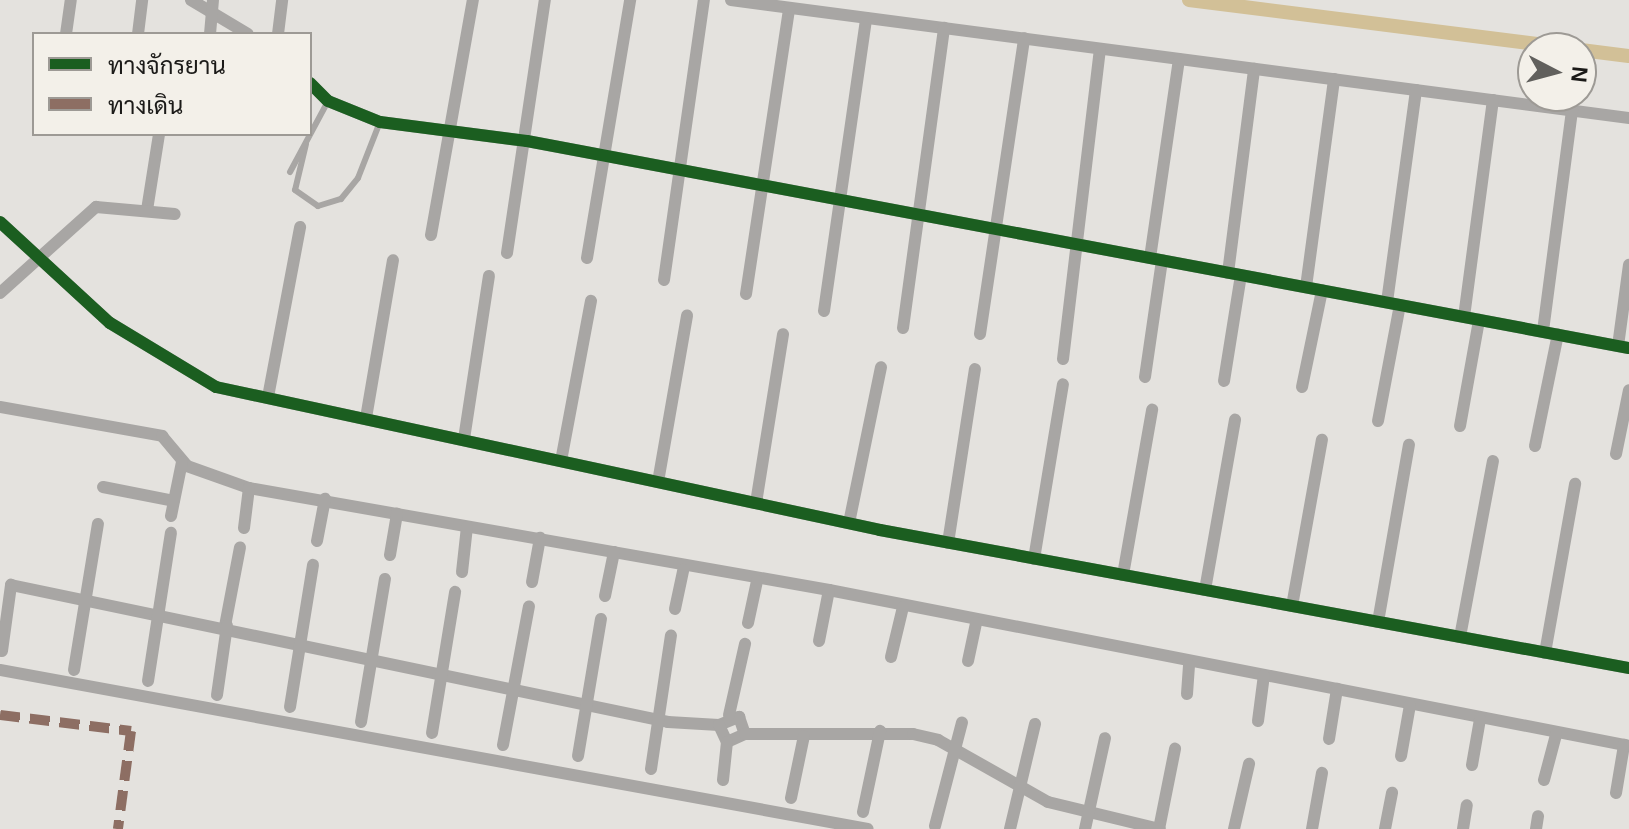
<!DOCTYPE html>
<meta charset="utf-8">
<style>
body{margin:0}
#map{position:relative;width:1629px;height:829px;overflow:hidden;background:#e4e2de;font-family:Arial,Sarabun,sans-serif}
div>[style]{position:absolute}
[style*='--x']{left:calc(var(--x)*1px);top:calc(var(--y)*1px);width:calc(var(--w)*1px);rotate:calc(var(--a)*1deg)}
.canal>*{height:14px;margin:-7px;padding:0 7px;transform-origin:7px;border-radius:7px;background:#d2c097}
.lane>*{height:6px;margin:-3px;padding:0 3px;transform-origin:3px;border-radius:3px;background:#a8a6a4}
.street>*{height:12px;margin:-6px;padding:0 6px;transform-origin:6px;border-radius:6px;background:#a8a6a4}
.quiet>*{height:10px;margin-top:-5px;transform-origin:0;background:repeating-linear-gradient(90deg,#8d6e63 0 20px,transparent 0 30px)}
.cycleway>*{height:12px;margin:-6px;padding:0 6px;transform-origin:6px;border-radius:6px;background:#1b5e20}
span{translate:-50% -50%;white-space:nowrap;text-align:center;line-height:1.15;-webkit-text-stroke:6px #f3f0e9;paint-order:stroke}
.legend{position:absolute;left:32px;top:32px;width:280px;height:104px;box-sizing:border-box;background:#f3f0e9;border:2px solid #9d9a95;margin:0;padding:10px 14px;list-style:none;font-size:24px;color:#1b1a18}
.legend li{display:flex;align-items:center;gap:16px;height:40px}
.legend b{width:40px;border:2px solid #9d9a95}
.north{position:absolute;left:1517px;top:32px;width:80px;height:80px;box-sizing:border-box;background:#f3f0e9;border:2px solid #9d9a95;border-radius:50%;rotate:96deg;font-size:22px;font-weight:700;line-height:32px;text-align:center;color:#1b1a18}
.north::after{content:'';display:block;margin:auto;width:28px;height:36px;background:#61605d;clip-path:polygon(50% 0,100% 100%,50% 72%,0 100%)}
</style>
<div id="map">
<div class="canal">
<i style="--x:1189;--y:0;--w:381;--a:7.2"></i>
<i style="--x:1581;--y:50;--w:48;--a:7.1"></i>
</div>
<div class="lane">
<i style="--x:306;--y:144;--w:47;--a:103.4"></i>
<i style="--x:295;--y:190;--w:28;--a:35"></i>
<i style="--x:318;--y:206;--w:24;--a:-17"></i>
<i style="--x:341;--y:199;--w:27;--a:-51"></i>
<i style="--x:358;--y:178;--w:60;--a:-68.6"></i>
<i style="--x:290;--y:172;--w:81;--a:-61.8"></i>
</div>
<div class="street">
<i style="--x:191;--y:0;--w:66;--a:30.8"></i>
<i style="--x:731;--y:0;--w:906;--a:7.49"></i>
<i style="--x:66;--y:34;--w:34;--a:-82"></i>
<i style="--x:138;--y:34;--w:34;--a:-83"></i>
<i style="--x:210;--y:34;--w:34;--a:-85"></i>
<i style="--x:278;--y:34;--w:34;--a:-83"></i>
<i style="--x:310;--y:83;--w:25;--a:45"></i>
<i style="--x:328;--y:101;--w:56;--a:22"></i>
<i style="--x:380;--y:122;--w:148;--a:7.4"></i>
<i style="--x:527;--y:141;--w:1121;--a:10.64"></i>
<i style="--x:147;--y:210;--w:77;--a:-81"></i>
<i style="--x:0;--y:222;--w:149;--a:42.6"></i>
<i style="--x:110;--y:323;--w:124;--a:31.1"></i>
<i style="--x:216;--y:387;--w:679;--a:12.15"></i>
<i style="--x:880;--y:530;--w:762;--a:10.44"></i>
<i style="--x:431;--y:235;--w:239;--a:-79.9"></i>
<i style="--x:507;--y:253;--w:256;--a:-81.5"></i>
<i style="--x:587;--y:258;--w:262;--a:-80.5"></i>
<i style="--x:1150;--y:258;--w:201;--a:-81.7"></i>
<i style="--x:1228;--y:273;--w:206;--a:-82.7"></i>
<i style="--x:664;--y:280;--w:283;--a:-81.9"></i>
<i style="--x:1306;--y:287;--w:210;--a:-82.3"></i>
<i style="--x:0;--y:293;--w:129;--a:-41.9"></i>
<i style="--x:96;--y:207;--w:79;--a:5.1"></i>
<i style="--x:746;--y:294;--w:289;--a:-81.4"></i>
<i style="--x:1387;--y:302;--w:214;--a:-82.2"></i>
<i style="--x:824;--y:311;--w:296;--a:-81.8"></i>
<i style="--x:1464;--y:317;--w:219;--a:-82.4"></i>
<i style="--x:903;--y:328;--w:303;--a:-82.2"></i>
<i style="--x:1543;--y:331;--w:223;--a:-82.5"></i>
<i style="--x:980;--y:334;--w:299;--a:-81.5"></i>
<i style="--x:1618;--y:346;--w:82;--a:-82.3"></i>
<i style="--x:1063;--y:359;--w:312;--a:-83.2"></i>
<i style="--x:1145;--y:377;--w:118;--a:-81.7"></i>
<i style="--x:1224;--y:381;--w:107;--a:-80.9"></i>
<i style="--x:1302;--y:387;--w:99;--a:-78.3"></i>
<i style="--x:268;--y:397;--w:173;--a:-79.3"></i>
<i style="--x:0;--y:407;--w:165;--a:10.1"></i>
<i style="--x:162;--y:436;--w:39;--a:50"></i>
<i style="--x:187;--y:466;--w:66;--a:19.5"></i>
<i style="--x:249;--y:488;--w:589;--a:9.97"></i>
<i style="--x:829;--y:590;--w:815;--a:11.03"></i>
<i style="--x:366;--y:418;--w:160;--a:-80.3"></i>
<i style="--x:1378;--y:421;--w:118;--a:-79.3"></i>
<i style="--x:1460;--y:426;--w:108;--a:-79.8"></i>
<i style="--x:464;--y:439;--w:165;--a:-81.3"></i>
<i style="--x:1535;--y:446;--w:114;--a:-78.4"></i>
<i style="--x:1616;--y:454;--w:65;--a:-78.5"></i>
<i style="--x:561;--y:461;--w:163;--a:-79.4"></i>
<i style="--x:658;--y:482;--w:169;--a:-80.1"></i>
<i style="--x:103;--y:487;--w:72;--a:11.2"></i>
<i style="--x:756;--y:503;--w:171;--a:-80.9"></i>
<i style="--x:171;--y:516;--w:55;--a:-78.5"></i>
<i style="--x:849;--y:523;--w:159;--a:-78.4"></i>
<i style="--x:244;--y:528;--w:40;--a:-82.9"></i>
<i style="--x:317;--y:541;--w:43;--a:-79.2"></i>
<i style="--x:948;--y:543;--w:176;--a:-81.2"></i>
<i style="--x:390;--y:555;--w:42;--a:-80.3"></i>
<i style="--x:1034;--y:559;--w:177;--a:-80.6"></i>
<i style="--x:462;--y:572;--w:45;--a:-83.7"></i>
<i style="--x:1123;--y:575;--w:168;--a:-80"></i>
<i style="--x:532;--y:582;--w:45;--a:-79.7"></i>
<i style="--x:1205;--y:590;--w:173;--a:-80"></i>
<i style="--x:605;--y:596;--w:45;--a:-78.4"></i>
<i style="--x:1292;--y:606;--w:169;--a:-79.8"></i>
<i style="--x:675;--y:609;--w:40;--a:-78"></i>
<i style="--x:1378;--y:622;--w:180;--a:-80.1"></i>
<i style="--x:748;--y:623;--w:43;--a:-77.9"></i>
<i style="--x:225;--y:626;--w:80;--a:-79.2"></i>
<i style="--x:1460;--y:637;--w:179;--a:-79.4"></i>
<i style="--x:819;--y:641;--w:52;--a:-78.9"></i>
<i style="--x:2;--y:651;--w:67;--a:-82.2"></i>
<i style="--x:11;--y:585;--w:671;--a:11.78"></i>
<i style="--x:668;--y:722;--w:51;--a:3.4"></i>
<i style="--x:719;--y:725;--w:22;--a:-22"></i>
<i style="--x:739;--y:717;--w:18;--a:71"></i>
<i style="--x:1545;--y:653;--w:172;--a:-79.9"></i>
<i style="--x:891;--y:657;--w:51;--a:-76.5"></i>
<i style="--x:968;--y:661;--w:39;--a:-78"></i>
<i style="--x:0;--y:670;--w:882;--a:10.38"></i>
<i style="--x:74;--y:670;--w:148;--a:-80.7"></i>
<i style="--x:148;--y:681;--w:150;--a:-81.2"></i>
<i style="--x:1187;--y:694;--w:29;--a:-86"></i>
<i style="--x:217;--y:695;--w:70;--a:-81.8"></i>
<i style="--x:290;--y:707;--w:144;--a:-80.8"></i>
<i style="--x:729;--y:715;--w:73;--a:-77.3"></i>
<i style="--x:1258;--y:721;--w:46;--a:-82.6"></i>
<i style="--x:361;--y:722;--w:145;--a:-80.5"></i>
<i style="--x:719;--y:725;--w:19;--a:65"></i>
<i style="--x:727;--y:742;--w:20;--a:-24"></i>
<i style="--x:745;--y:734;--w:168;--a:0"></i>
<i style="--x:913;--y:734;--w:26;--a:13"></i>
<i style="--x:938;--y:740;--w:126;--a:29.4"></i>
<i style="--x:1048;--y:802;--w:115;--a:13.6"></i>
<i style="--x:432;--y:733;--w:143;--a:-80.7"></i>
<i style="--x:1329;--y:739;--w:51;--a:-80.9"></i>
<i style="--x:503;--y:745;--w:141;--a:-79.4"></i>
<i style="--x:578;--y:756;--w:139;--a:-80.5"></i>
<i style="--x:1401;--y:756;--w:52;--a:-80"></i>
<i style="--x:1472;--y:765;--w:47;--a:-80.1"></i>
<i style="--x:651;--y:769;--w:135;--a:-81.5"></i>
<i style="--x:723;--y:780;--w:38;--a:-84"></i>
<i style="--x:1544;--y:780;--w:47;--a:-75.1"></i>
<i style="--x:1616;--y:793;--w:49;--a:-80.5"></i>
<i style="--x:791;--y:798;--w:63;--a:-78.2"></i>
<i style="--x:863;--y:812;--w:83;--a:-78.1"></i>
<i style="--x:935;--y:826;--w:107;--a:-75.4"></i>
<i style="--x:1010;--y:829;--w:108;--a:-76.6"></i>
<i style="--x:1085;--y:829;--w:93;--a:-77.6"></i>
<i style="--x:1159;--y:829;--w:82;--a:-78.7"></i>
<i style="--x:1234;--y:829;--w:67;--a:-77"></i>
<i style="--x:1312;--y:829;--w:57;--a:-79.9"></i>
<i style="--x:1385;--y:829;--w:37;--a:-79"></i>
<i style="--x:1463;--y:829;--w:24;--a:-81"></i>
<i style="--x:1536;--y:829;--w:13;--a:-81"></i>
</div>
<div class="quiet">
<i style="--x:0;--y:715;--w:132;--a:7"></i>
<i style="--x:131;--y:731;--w:99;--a:97.6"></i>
</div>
<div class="cycleway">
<i style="--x:310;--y:83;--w:25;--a:45"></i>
<i style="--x:328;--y:101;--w:56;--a:22"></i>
<i style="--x:380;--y:122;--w:148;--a:7.4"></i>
<i style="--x:527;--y:141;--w:1121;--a:10.64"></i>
<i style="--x:0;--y:222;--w:149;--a:42.6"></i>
<i style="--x:110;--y:323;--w:124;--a:31.1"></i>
<i style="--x:216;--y:387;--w:679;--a:12.15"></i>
<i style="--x:880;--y:530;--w:762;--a:10.44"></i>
</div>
<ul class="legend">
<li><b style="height:10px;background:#1b5e20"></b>ทางจักรยาน</li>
<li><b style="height:10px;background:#8d6e63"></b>ทางเดิน</li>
</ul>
<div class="north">N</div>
</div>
